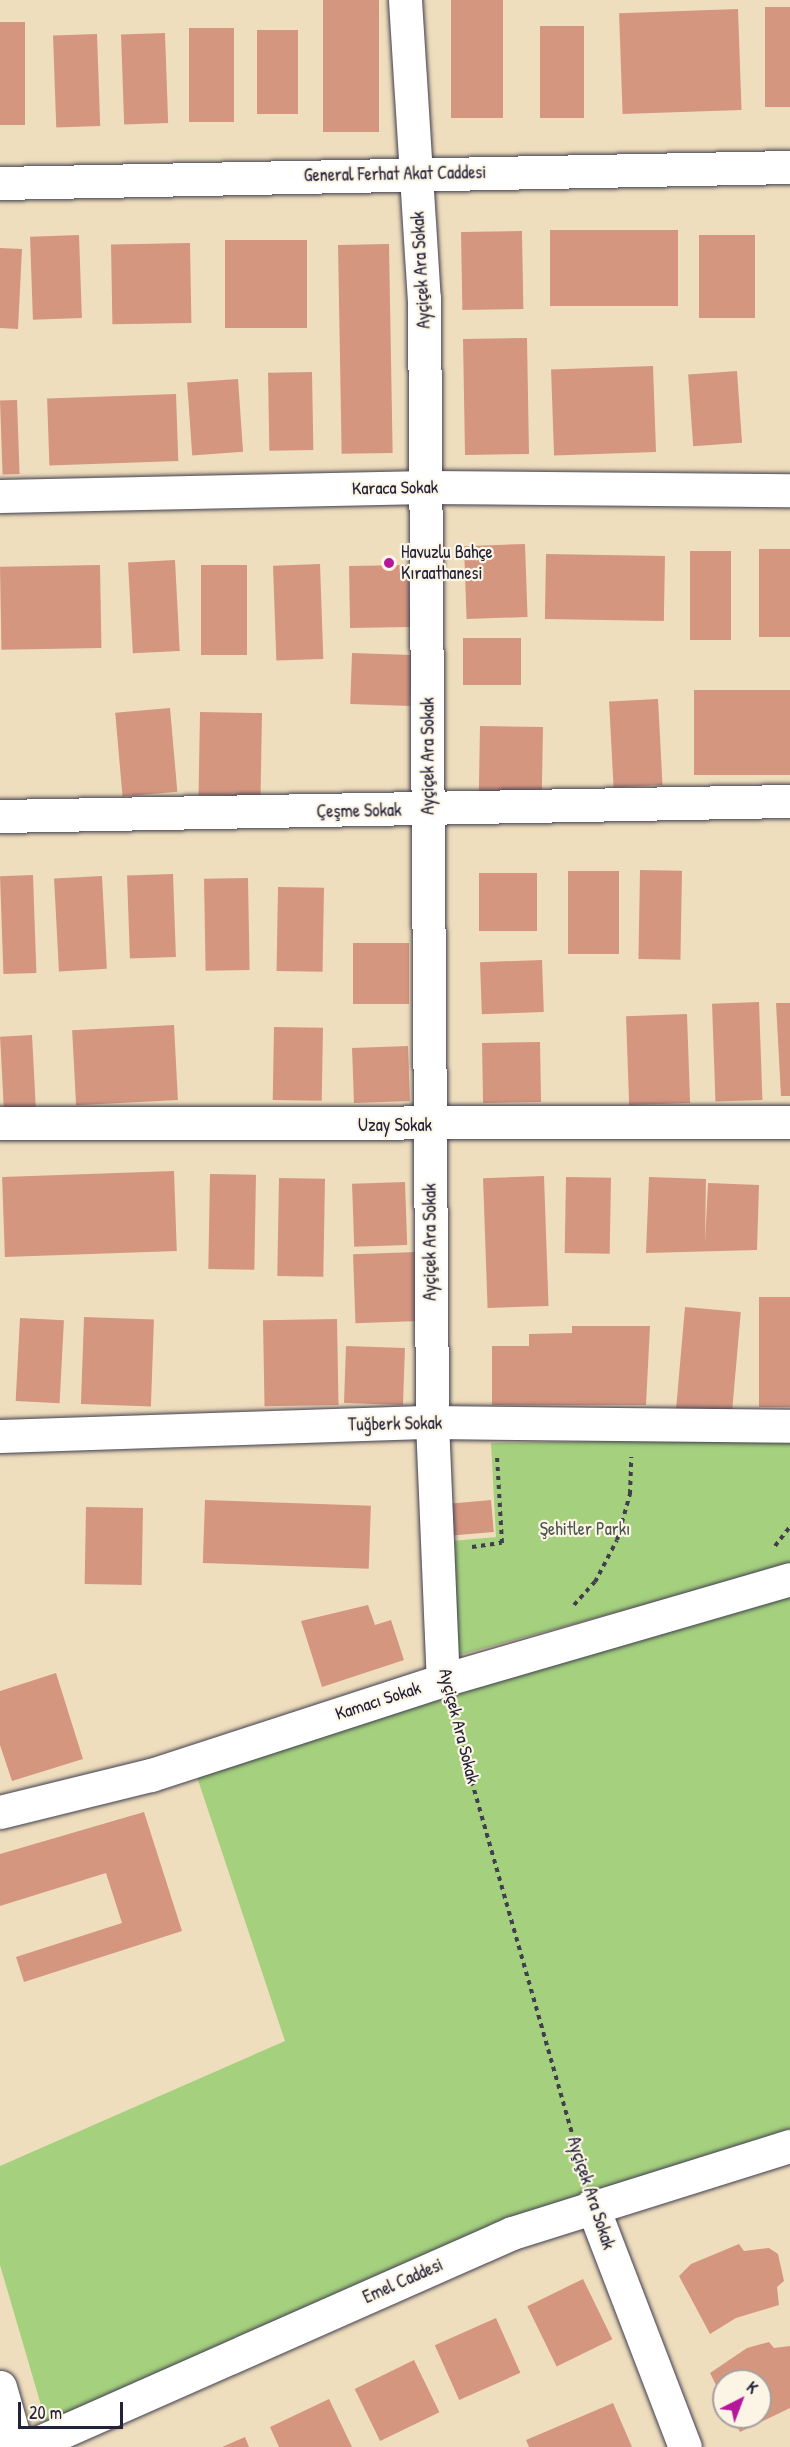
<!DOCTYPE html>
<meta charset="utf-8">
<style>
body{margin:0}
#map{position:relative;width:790px;height:2447px;overflow:hidden;background:#efdebd;font-family:"Patrick Hand",sans-serif}
div>[style]{position:absolute}
[style*='--x']{left:calc(var(--x)*1px);top:calc(var(--y)*1px);width:calc(var(--w)*1px);rotate:calc(var(--a)*1deg)}
.green>*{inset:0;background:#a5d17e}
.building>*{inset:0;background:#d59680;transform-origin:0 0}
.path>*{height:4px;margin-top:-2px;transform-origin:0;background:repeating-linear-gradient(90deg,#413e4e 0 4.5px,transparent 0 9px)}
.roads{filter:drop-shadow(0 0 2px #413e4e) drop-shadow(0 0 2px #413e4e)}
.minor>*{height:33px;margin:-16.5px;padding:0 16.5px;transform-origin:16.5px;border-radius:16.5px;background:#fff}
.dots>*{width:16px;height:16px;translate:-50% -50%;box-sizing:border-box;border:3px solid #fcf5e5;border-radius:50%}
span{translate:-50% -50%;white-space:nowrap;text-align:center;line-height:1.15;-webkit-text-stroke:4.5px #fcf5e5;paint-order:stroke}
.street-label{font-size:18px;color:#22223b}
.poi-label{font-size:18px;color:#22223b}
.left{translate:0 -50%;text-align:left}
.park-label{font-size:18px;color:#49574f}
.north{position:absolute;left:712px;top:2369px;width:60px;height:60px;box-sizing:border-box;background:#fcf5e5;border:2px solid #a5a1a1;border-radius:50%;rotate:42deg;font-size:16px;font-weight:700;line-height:24px;text-align:center;color:#22223b}
.north::after{content:'';display:block;margin:auto;width:21px;height:27px;background:#b5179e;clip-path:polygon(50% 0,100% 100%,50% 72%,0 100%)}
.scale{position:absolute;left:18px;top:2402px;width:105px;height:27px;box-sizing:border-box;border:3px solid #22223b;border-top:0;padding-left:8px;font-size:18px;line-height:21px;white-space:nowrap;color:#22223b;-webkit-text-stroke:4px #fcf5e5;paint-order:stroke}
</style>
<div id="map">
<div class="green">
<i style="clip-path:polygon(790px 1438px,790px 1565px,459px 1655px,452px 1541px,496px 1537px,491px 1443px)"></i>
<i style="clip-path:polygon(790px 1586px,790px 2148px,724px 2164px,50px 2436px,0 2265px,0 2166px,285px 2041px,197px 1777px)"></i>
</div>
<div class="building">
<i style="left:323px;top:0;width:56px;height:132px"></i>
<i style="left:451px;top:0;width:52px;height:118px"></i>
<i style="left:790px;top:7px;width:100px;height:25px;rotate:90deg"></i>
<i style="left:738px;top:9px;width:101px;height:119px;rotate:88deg"></i>
<i style="left:0;top:22px;width:25px;height:103px"></i>
<i style="left:540px;top:26px;width:44px;height:92px"></i>
<i style="left:189px;top:28px;width:45px;height:94px"></i>
<i style="left:257px;top:30px;width:41px;height:84px"></i>
<i style="left:165px;top:33px;width:90px;height:44px;rotate:88deg"></i>
<i style="left:97px;top:34px;width:92px;height:44px;rotate:88deg"></i>
<i style="left:550px;top:230px;width:128px;height:76px"></i>
<i style="left:522px;top:231px;width:78px;height:61px;rotate:89deg"></i>
<i style="left:79px;top:235px;width:83px;height:49px;rotate:88deg"></i>
<i style="left:699px;top:235px;width:56px;height:83px"></i>
<i style="left:225px;top:240px;width:82px;height:88px"></i>
<i style="left:190px;top:243px;width:80px;height:79px;rotate:89deg"></i>
<i style="left:389px;top:244px;width:209px;height:51px;rotate:89deg"></i>
<i style="clip-path:polygon(0 248px,22px 249px,18px 329px,0 328px)"></i>
<i style="left:527px;top:338px;width:116px;height:64px;rotate:89deg"></i>
<i style="left:653px;top:366px;width:86px;height:102px;rotate:88deg"></i>
<i style="left:737px;top:371px;width:72px;height:49px;rotate:86deg"></i>
<i style="left:312px;top:372px;width:78px;height:44px;rotate:89deg"></i>
<i style="left:238px;top:379px;width:73px;height:51px;rotate:86deg"></i>
<i style="left:176px;top:394px;width:67px;height:129px;rotate:88deg"></i>
<i style="left:17px;top:400px;width:74px;height:17px;rotate:88deg"></i>
<i style="left:525px;top:544px;width:73px;height:61px;rotate:88deg"></i>
<i style="left:790px;top:549px;width:88px;height:31px;rotate:90deg"></i>
<i style="left:690px;top:551px;width:41px;height:89px"></i>
<i style="left:546px;top:554px;width:119px;height:65px;rotate:1deg"></i>
<i style="left:175px;top:560px;width:91px;height:47px;rotate:87deg"></i>
<i style="left:320px;top:564px;width:95px;height:47px;rotate:88deg"></i>
<i style="left:100px;top:565px;width:83px;height:100px;rotate:89deg"></i>
<i style="left:201px;top:565px;width:46px;height:90px"></i>
<i style="left:409px;top:565px;width:62px;height:60px;rotate:89deg"></i>
<i style="left:463px;top:638px;width:58px;height:47px"></i>
<i style="left:352px;top:653px;width:60px;height:51px;rotate:2deg"></i>
<i style="left:790px;top:690px;width:85px;height:96px;rotate:90deg"></i>
<i style="left:658px;top:699px;width:86px;height:49px;rotate:87deg"></i>
<i style="left:170px;top:708px;width:84px;height:55px;rotate:85deg"></i>
<i style="left:200px;top:712px;width:62px;height:83px;rotate:1deg"></i>
<i style="left:480px;top:726px;width:63px;height:70px;rotate:1deg"></i>
<i style="left:640px;top:870px;width:42px;height:89px;rotate:1deg"></i>
<i style="left:568px;top:871px;width:51px;height:83px"></i>
<i style="left:479px;top:873px;width:58px;height:58px"></i>
<i style="left:173px;top:874px;width:83px;height:46px;rotate:88deg"></i>
<i style="left:33px;top:875px;width:98px;height:33px;rotate:88deg"></i>
<i style="left:102px;top:876px;width:93px;height:48px;rotate:87deg"></i>
<i style="left:248px;top:878px;width:92px;height:44px;rotate:89deg"></i>
<i style="left:278px;top:887px;width:46px;height:84px;rotate:1deg"></i>
<i style="left:353px;top:943px;width:56px;height:61px"></i>
<i style="left:542px;top:960px;width:52px;height:62px;rotate:88deg"></i>
<i style="left:759px;top:1002px;width:98px;height:47px;rotate:88deg"></i>
<i style="clip-path:polygon(776px 1003px,790px 1003px,790px 1096px,781px 1096px)"></i>
<i style="left:687px;top:1014px;width:89px;height:61px;rotate:88deg"></i>
<i style="left:174px;top:1025px;width:75px;height:102px;rotate:87deg"></i>
<i style="left:274px;top:1027px;width:49px;height:73px;rotate:1deg"></i>
<i style="left:32px;top:1035px;width:75px;height:32px;rotate:87deg"></i>
<i style="left:540px;top:1042px;width:60px;height:58px;rotate:89deg"></i>
<i style="left:408px;top:1046px;width:55px;height:56px;rotate:88deg"></i>
<i style="left:174px;top:1171px;width:80px;height:172px;rotate:88deg"></i>
<i style="left:210px;top:1174px;width:46px;height:95px;rotate:1deg"></i>
<i style="left:544px;top:1176px;width:130px;height:61px;rotate:88deg"></i>
<i style="left:566px;top:1177px;width:45px;height:76px;rotate:1deg"></i>
<i style="clip-path:polygon(649px 1177px,706px 1179px,705px 1243px,708px 1183px,759px 1185px,757px 1250px,646px 1253px)"></i>
<i style="left:279px;top:1178px;width:46px;height:98px;rotate:1deg"></i>
<i style="left:405px;top:1182px;width:63px;height:53px;rotate:88deg"></i>
<i style="left:417px;top:1252px;width:69px;height:64px;rotate:88deg"></i>
<i style="left:759px;top:1297px;width:31px;height:110px"></i>
<i style="left:685px;top:1307px;width:56px;height:106px;rotate:5deg"></i>
<i style="left:84px;top:1317px;width:70px;height:87px;rotate:2deg"></i>
<i style="left:20px;top:1318px;width:44px;height:83px;rotate:3deg"></i>
<i style="left:337px;top:1319px;width:86px;height:74px;rotate:89deg"></i>
<i style="clip-path:polygon(572px 1326px,650px 1326px,646px 1405px,492px 1405px,492px 1346px,529px 1346px,529px 1334px,572px 1333px)"></i>
<i style="left:346px;top:1346px;width:59px;height:57px;rotate:2deg"></i>
<i style="left:205px;top:1500px;width:166px;height:63px;rotate:2deg"></i>
<i style="left:491px;top:1500px;width:32px;height:45px;rotate:85deg"></i>
<i style="left:86px;top:1507px;width:57px;height:77px;rotate:1deg"></i>
<i style="clip-path:polygon(368px 1605px,375px 1625px,391px 1620px,404px 1660px,322px 1687px,301px 1621px)"></i>
<i style="clip-path:polygon(56px 1673px,83px 1759px,12px 1781px,0 1745px,0 1691px)"></i>
<i style="clip-path:polygon(144px 1812px,182px 1931px,24px 1982px,16px 1957px,122px 1923px,106px 1873px,0 1906px,0 1854px)"></i>
<i style="clip-path:polygon(739px 2244px,744px 2251px,769px 2248px,778px 2254px,784px 2281px,777px 2287px,779px 2305px,736px 2318px,710px 2334px,679px 2276px,691px 2264px)"></i>
<i style="left:583px;top:2279px;width:67px;height:62px;rotate:64deg"></i>
<i style="left:496px;top:2318px;width:60px;height:67px;rotate:66deg"></i>
<i style="clip-path:polygon(769px 2342px,774px 2348px,790px 2346px,790px 2408px,740px 2432px,732px 2417px,760px 2417px,760px 2381px,724px 2381px,724px 2401px,710px 2373px,747px 2348px)"></i>
<i style="left:414px;top:2360px;width:58px;height:66px;rotate:64deg"></i>
<i style="clip-path:polygon(329px 2399px,352px 2447px,279px 2447px,270px 2427px)"></i>
<i style="clip-path:polygon(613px 2403px,632px 2447px,529px 2447px,526px 2440px)"></i>
<i style="clip-path:polygon(245px 2437px,249px 2447px,222px 2447px)"></i>
</div>
<div class="path">
<i style="--x:775;--y:1546;--w:24;--a:-52"></i>
<i style="--x:472;--y:1547;--w:30;--a:-8"></i>
<i style="--x:502;--y:1543;--w:87;--a:-93.3"></i>
<i style="--x:574;--y:1605;--w:31;--a:-48"></i>
<i style="--x:595;--y:1582;--w:47;--a:-62.4"></i>
<i style="--x:617;--y:1540;--w:48;--a:-74.2"></i>
<i style="--x:630;--y:1494;--w:37;--a:-88"></i>
<i style="--x:452;--y:1712;--w:479;--a:74.1"></i>
</div>
<div class="roads">
<div class="minor">
<i style="--x:405;--y:0;--w:299;--a:86.4"></i>
<i style="--x:424;--y:298;--w:1124;--a:89.59"></i>
<i style="--x:432;--y:1422;--w:258;--a:87.6"></i>
<i style="--x:0;--y:183;--w:790;--a:-1.16"></i>
<i style="--x:0;--y:496;--w:427;--a:-1.2"></i>
<i style="--x:427;--y:487;--w:363;--a:0.5"></i>
<i style="--x:0;--y:816;--w:790;--a:-1.09"></i>
<i style="--x:0;--y:1123;--w:790;--a:-0.07"></i>
<i style="--x:0;--y:1436;--w:432;--a:-1.9"></i>
<i style="--x:432;--y:1422;--w:358;--a:0.6"></i>
<i style="--x:0;--y:1812;--w:155;--a:-13.8"></i>
<i style="--x:151;--y:1775;--w:307;--a:-18"></i>
<i style="--x:443;--y:1680;--w:361;--a:-16.2"></i>
<i style="--x:592;--y:2205;--w:259;--a:69"></i>
<i style="--x:0;--y:2387;--w:62;--a:74.2"></i>
<i style="--x:28;--y:2447;--w:529;--a:-23.85"></i>
<i style="--x:512;--y:2233;--w:291;--a:-17.4"></i>
</div>
</div>
<div class="dots">
<i style="left:389px;top:563px;background:#b5179e"></i>
</div>
<div class="street-label">
<span style="left:395px;top:174px;rotate:-1deg">General Ferhat Akat Caddesi</span>
<span style="left:421px;top:270px;rotate:-93deg">Ayçiçek Ara Sokak</span>
<span style="left:395px;top:488px;rotate:-1deg">Karaca Sokak</span>
<span style="left:428px;top:756px;rotate:-90deg">Ayçiçek Ara Sokak</span>
<span style="left:359px;top:811px;rotate:-1deg">Çeşme Sokak</span>
<span style="left:395px;top:1125px">Uzay Sokak</span>
<span style="left:430px;top:1242px;rotate:-90deg">Ayçiçek Ara Sokak</span>
<span style="left:395px;top:1424px;rotate:-1deg">Tuğberk Sokak</span>
<span style="left:378px;top:1701px;rotate:-18deg">Kamacı Sokak</span>
<span style="left:459px;top:1726px;rotate:76deg">Ayçiçek Ara Sokak</span>
<span style="left:591px;top:2193px;rotate:72deg">Ayçiçek Ara Sokak</span>
<span style="left:403px;top:2281px;rotate:-24deg">Emel Caddesi</span>
</div>
<div class="poi-label">
<span class="left" style="left:401px;top:563px">Havuzlu Bahçe<br>Kıraathanesi</span>
</div>
<div class="park-label">
<span style="left:585px;top:1529px">Şehitler Parkı</span>
</div>
<div class="north">K</div>
<div class="scale">20 m</div>
</div>
